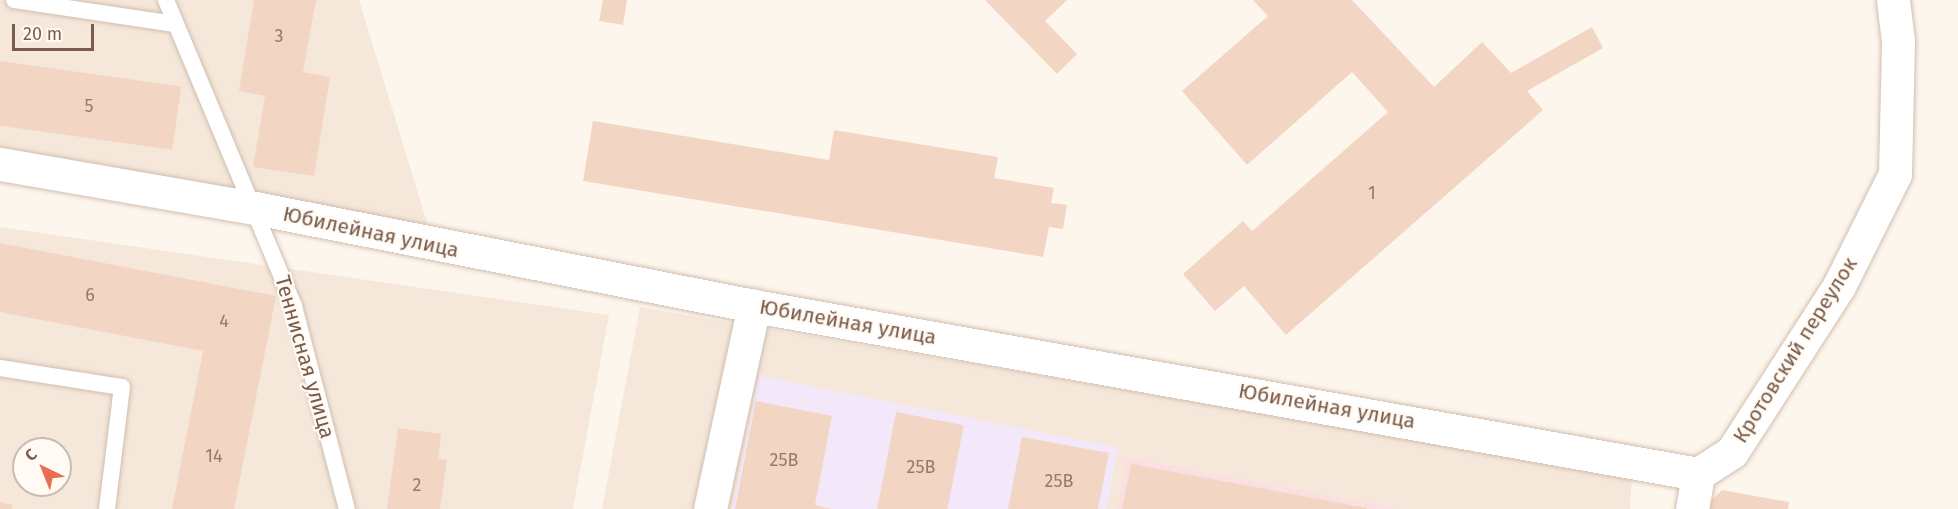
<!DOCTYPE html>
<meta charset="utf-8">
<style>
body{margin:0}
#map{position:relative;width:1958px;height:509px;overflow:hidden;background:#fdf6ec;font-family:"Fira Sans",sans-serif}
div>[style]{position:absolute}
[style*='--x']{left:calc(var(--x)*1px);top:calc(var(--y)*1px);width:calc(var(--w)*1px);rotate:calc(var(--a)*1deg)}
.residential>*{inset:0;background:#f5e8da}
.education>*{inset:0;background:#f3e8fa}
.medical>*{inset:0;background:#fbdfe3}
.building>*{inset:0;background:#f3d5c3;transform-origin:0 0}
.roads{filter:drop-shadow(0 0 2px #d1beb0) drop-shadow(0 0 2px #d1beb0)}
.lane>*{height:16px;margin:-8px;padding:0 8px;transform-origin:8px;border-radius:8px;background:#fff}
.street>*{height:33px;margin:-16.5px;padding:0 16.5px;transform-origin:16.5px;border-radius:16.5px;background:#fff}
span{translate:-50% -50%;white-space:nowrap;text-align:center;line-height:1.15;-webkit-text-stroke:4.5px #fffaf3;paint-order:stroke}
.number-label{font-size:18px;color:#987a6a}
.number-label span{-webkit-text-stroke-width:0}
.street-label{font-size:21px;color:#7a5c4d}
.north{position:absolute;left:12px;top:437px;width:60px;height:60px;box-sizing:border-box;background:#fffaf3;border:2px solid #cabbb1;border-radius:50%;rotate:317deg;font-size:16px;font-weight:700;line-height:24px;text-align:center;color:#7a5c4d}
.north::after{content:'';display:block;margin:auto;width:21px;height:27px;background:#e76f51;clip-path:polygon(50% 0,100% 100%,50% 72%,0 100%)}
.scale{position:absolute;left:12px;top:24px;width:82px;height:27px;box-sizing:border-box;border:3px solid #7a5c4d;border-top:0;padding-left:8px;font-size:18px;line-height:21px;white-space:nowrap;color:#7a5c4d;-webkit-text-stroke:4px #fffaf3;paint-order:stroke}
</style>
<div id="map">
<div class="residential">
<i style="clip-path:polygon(0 0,359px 0,432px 239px,0 179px)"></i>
<i style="clip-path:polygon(evenodd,0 227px,609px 315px,573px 509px,0 509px,0 227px,24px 449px,60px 449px,60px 485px,24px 485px,24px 449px)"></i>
<i style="clip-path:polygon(640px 307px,1632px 477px,1630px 509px,602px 509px)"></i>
</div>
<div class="education">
<i style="clip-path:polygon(759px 376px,1118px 448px,1106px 509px,732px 509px)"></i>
</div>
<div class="medical">
<i style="clip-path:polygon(1127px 458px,1400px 509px,1118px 509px)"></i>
</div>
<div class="building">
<i style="clip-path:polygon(254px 0,316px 0,303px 72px,330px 77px,314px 176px,253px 167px,265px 96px,239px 91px)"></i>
<i style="clip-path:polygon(603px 0,627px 0,623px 25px,599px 21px)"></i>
<i style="clip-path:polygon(985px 0,1067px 0,1045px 21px,1077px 54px,1057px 74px)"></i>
<i style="clip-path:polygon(1253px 0,1352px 0,1434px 87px,1482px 42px,1511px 73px,1592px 27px,1603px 48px,1527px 91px,1543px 110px,1286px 335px,1244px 286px,1215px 311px,1183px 274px,1243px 221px,1252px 231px,1388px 112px,1352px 72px,1247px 165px,1182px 91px,1268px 16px)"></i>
<i style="left:0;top:61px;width:183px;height:64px;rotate:8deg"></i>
<i style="clip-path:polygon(593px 121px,829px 160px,834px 130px,998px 157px,994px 178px,1054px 188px,1051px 203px,1067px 205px,1063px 229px,1049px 227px,1043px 257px,583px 181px)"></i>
<i style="clip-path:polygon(0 243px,276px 296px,234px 509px,172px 509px,203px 351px,0 312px)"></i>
<i style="clip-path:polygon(756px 401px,832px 416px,815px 505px,832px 509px,735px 509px)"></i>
<i style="left:896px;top:412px;width:69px;height:99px;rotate:11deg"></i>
<i style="clip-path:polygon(398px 428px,441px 434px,438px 459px,447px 460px,440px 509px,387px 509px)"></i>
<i style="clip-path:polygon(1022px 437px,1109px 453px,1098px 509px,1008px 509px)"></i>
<i style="clip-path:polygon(1131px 464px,1367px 508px,1367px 509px,1122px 509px)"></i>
<i style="clip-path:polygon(1722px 490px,1789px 502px,1788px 509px,1703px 509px)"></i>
<i style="clip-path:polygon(0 502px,12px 505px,12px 509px,0 509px)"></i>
</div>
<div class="roads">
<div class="lane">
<i style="--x:14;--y:0;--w:163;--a:8.5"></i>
<i style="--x:166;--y:0;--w:332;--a:67.3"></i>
<i style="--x:294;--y:306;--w:210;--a:75.4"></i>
<i style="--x:0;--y:368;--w:123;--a:8.9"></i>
<i style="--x:122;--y:387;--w:123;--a:97"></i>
</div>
<div class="street">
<i style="--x:0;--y:164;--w:259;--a:9.8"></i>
<i style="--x:255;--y:208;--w:509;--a:11.11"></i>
<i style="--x:754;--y:306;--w:959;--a:10.09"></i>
<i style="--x:710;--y:509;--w:208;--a:-77.8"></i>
<i style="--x:1692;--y:509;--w:36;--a:-80"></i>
<i style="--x:1698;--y:474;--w:40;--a:-32.9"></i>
<i style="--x:1732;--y:452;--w:197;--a:-57.2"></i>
<i style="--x:1839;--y:286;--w:125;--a:-63.4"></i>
<i style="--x:1895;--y:174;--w:133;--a:-88.7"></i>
<i style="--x:1898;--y:41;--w:41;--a:-97"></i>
</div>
</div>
<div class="number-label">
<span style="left:279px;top:36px">3</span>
<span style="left:89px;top:106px">5</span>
<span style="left:1372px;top:193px">1</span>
<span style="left:90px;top:295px">6</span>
<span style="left:224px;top:321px">4</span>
<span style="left:214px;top:456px">14</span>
<span style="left:784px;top:460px">25В</span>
<span style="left:921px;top:467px">25В</span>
<span style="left:1059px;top:481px">25В</span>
<span style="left:417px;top:485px">2</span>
</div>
<div class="street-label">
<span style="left:371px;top:232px;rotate:12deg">Юбилейная улица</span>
<span style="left:848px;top:322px;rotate:10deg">Юбилейная улица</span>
<span style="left:1795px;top:350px;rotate:-58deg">Кротовский переулок</span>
<span style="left:305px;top:357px;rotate:74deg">Теннисная улица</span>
<span style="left:1327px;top:406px;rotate:10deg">Юбилейная улица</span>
</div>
<div class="north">С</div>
<div class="scale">20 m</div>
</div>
